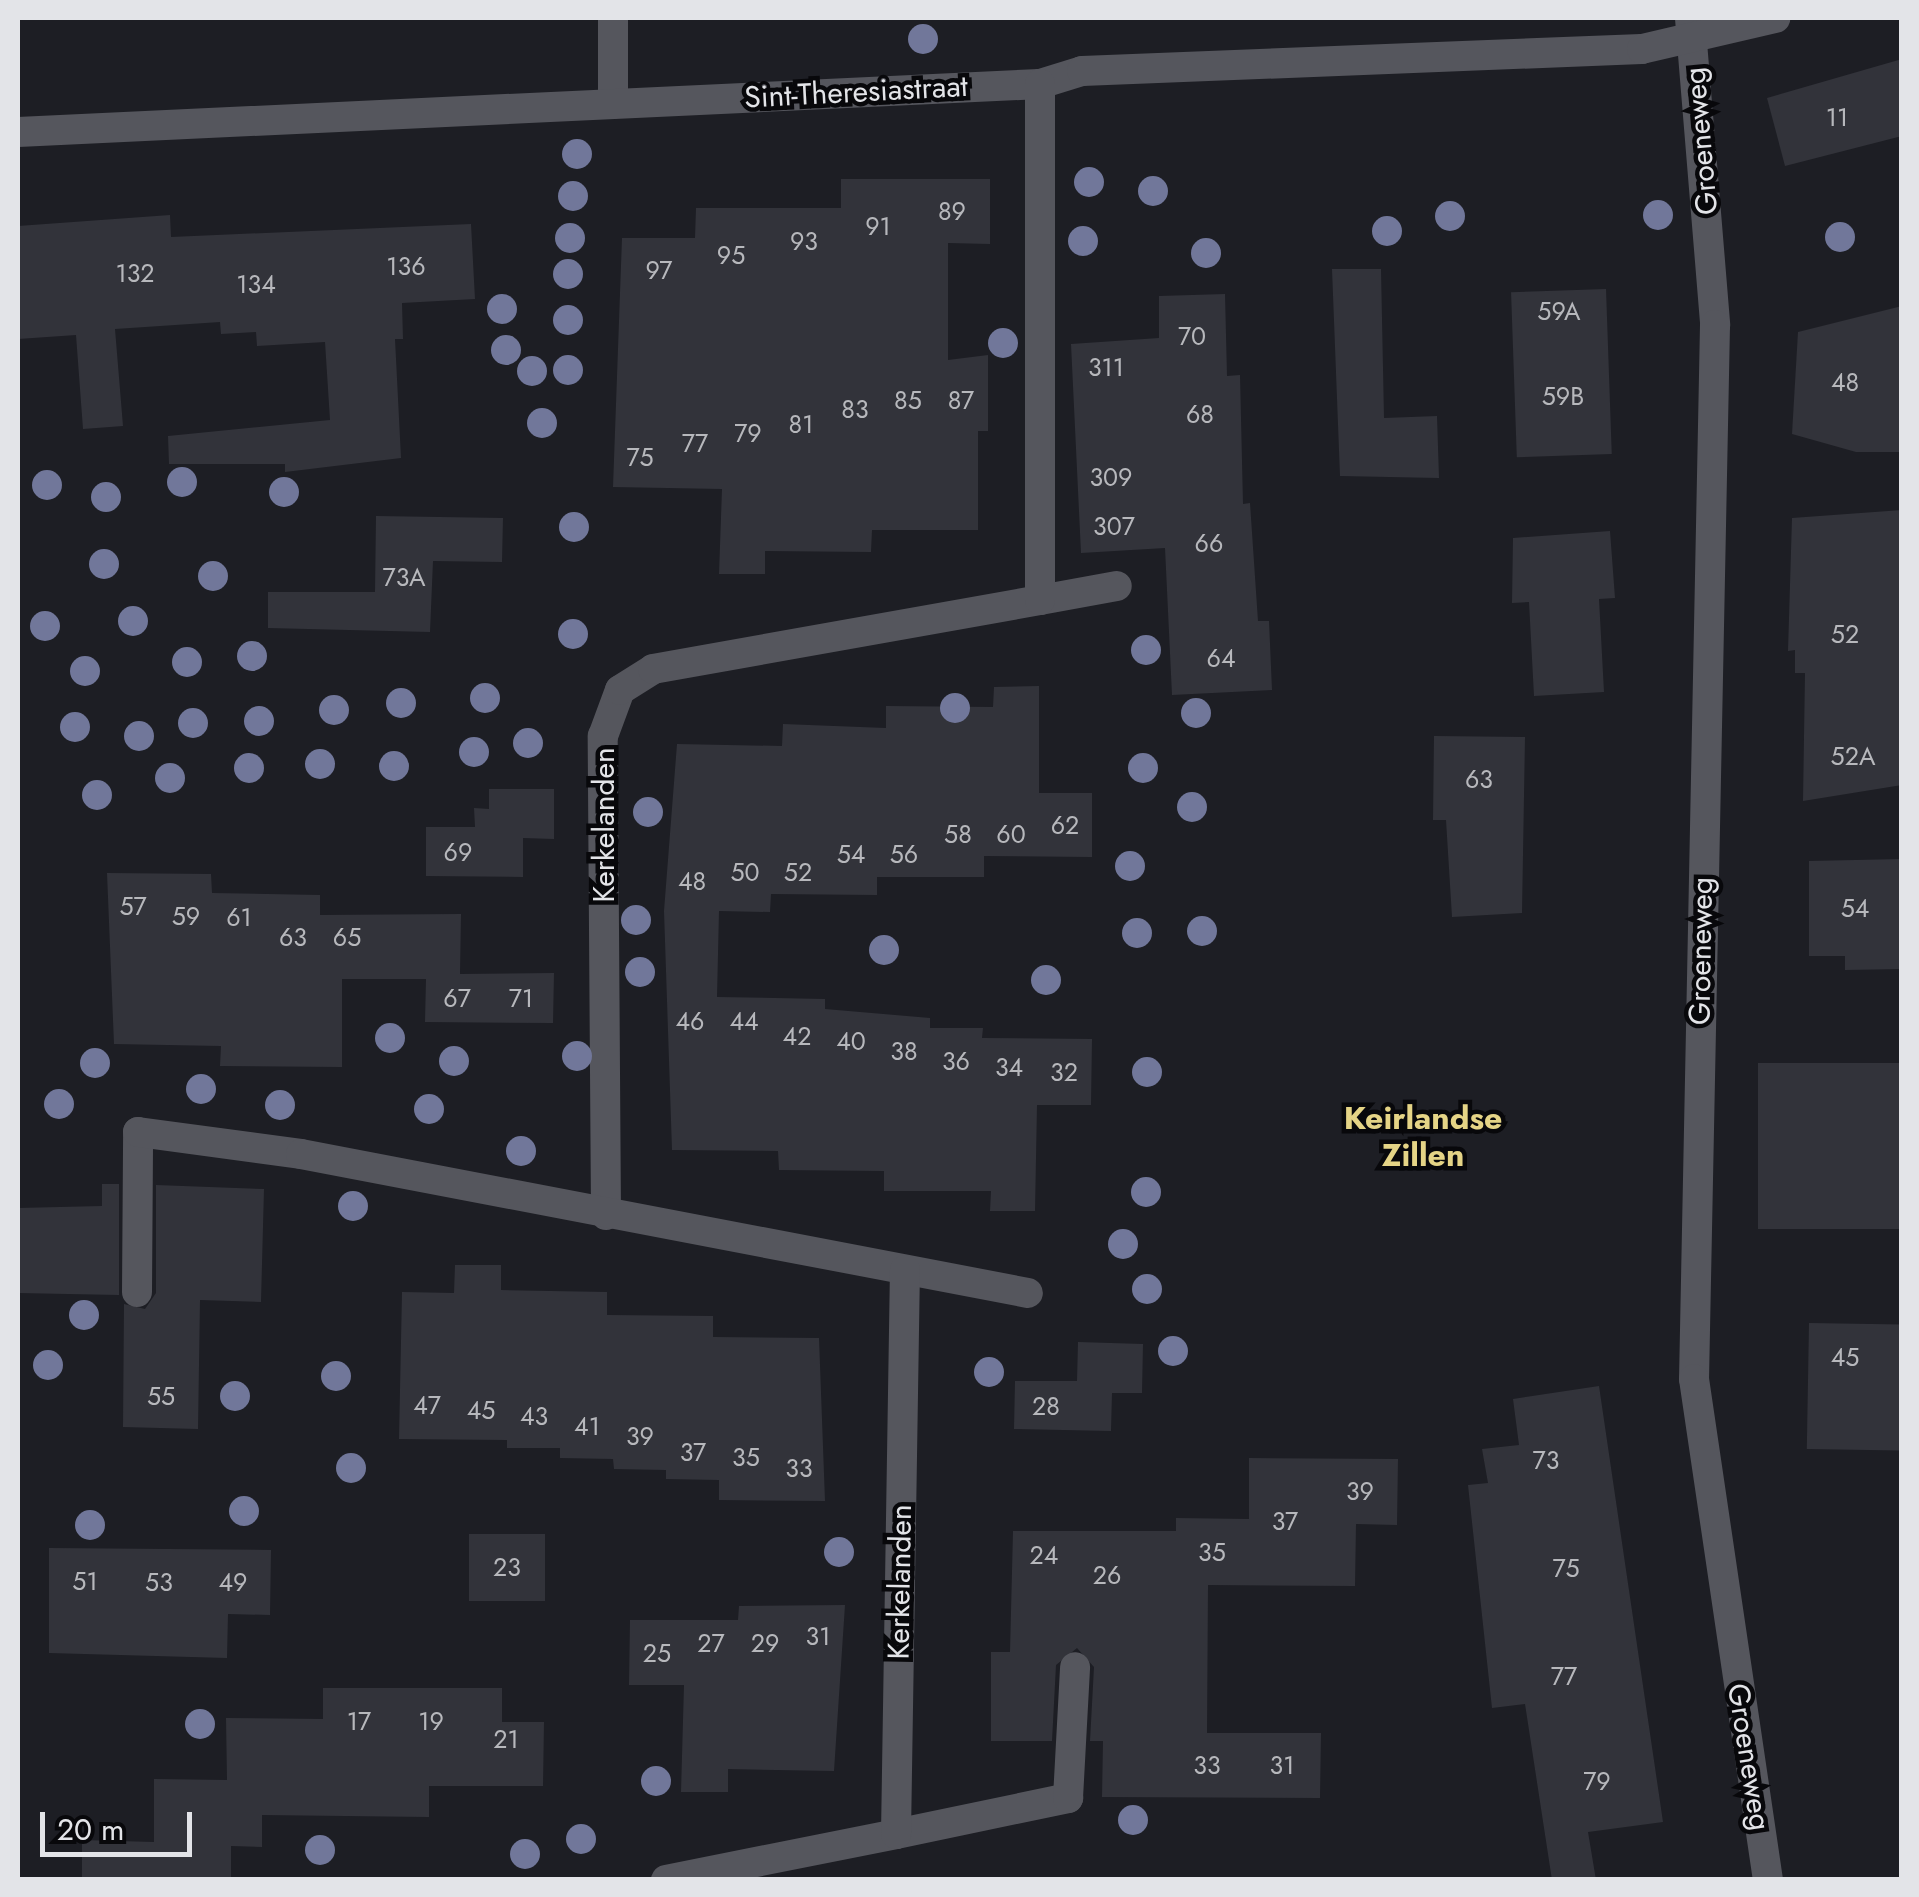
<!DOCTYPE html>
<style>
body{margin:0}
#map{position:relative;width:1919px;height:1897px;overflow:hidden;background:#1d1e24;font-family:Jost,sans-serif}
div>[style]{position:absolute}
[style*='--x']{left:calc(var(--x)*1px);top:calc(var(--y)*1px);width:calc(var(--w)*1px);rotate:calc(var(--a)*1deg)}
.building>*{inset:0;background:#32333a;transform-origin:0 0}
.minor>*{height:30px;margin:-15px;padding:0 15px;transform-origin:15px;border-radius:15px;background:#55565d}
.trees>*{width:30px;height:30px;margin:-15px;border-radius:50%;background:#71779a}
span{translate:-50% -50%;white-space:nowrap;text-align:center;line-height:1.15;-webkit-text-stroke:9px #08080b;paint-order:stroke}
.number-label{font-size:25px;color:#b7b8bc}
.number-label span{-webkit-text-stroke-width:0}
.street-label{font-size:30px;color:#e3e4e8}
.neighbourhood-label{font-size:32px;color:#e5d486;font-weight:700}
.frame{position:absolute;inset:0;border:20px solid #e3e4e8;pointer-events:none}
.scale{position:absolute;left:40px;top:1812px;width:152px;height:45px;box-sizing:border-box;border:5px solid #e3e4e8;border-top:0;padding-left:12px;font-size:30px;line-height:35px;white-space:nowrap;color:#e3e4e8;-webkit-text-stroke:8px #08080b;paint-order:stroke}
</style>
<div id="map">
<div class="building">
<i style="clip-path:polygon(1902px 59px,1902px 136px,1785px 166px,1767px 98px)"></i>
<i style="clip-path:polygon(841px 179px,990px 179px,990px 244px,948px 243px,948px 360px,988px 355px,988px 431px,978px 431px,978px 530px,872px 530px,871px 552px,765px 551px,765px 574px,719px 574px,722px 489px,613px 487px,622px 238px,695px 238px,696px 208px,841px 208px)"></i>
<i style="clip-path:polygon(170px 215px,171px 237px,471px 224px,475px 299px,402px 303px,403px 339px,395px 339px,401px 458px,285px 472px,285px 464px,169px 464px,168px 436px,330px 420px,325px 342px,257px 346px,256px 332px,221px 334px,220px 322px,115px 329px,123px 426px,83px 429px,76px 335px,18px 339px,18px 226px)"></i>
<i style="clip-path:polygon(1332px 269px,1381px 269px,1384px 418px,1437px 416px,1439px 478px,1340px 476px)"></i>
<i style="left:1606px;top:289px;width:165px;height:95px;rotate:88deg"></i>
<i style="clip-path:polygon(1225px 294px,1227px 376px,1240px 375px,1243px 504px,1250px 503px,1258px 621px,1269px 621px,1272px 690px,1172px 695px,1165px 548px,1081px 553px,1071px 344px,1159px 338px,1159px 296px)"></i>
<i style="clip-path:polygon(1902px 306px,1902px 452px,1856px 452px,1792px 434px,1798px 332px)"></i>
<i style="clip-path:polygon(1902px 510px,1902px 785px,1803px 801px,1805px 673px,1795px 673px,1795px 650px,1788px 651px,1792px 518px)"></i>
<i style="clip-path:polygon(376px 516px,503px 518px,502px 562px,433px 561px,430px 632px,268px 628px,268px 592px,375px 592px)"></i>
<i style="clip-path:polygon(1610px 531px,1615px 598px,1599px 599px,1604px 692px,1534px 696px,1529px 602px,1512px 603px,1513px 538px)"></i>
<i style="clip-path:polygon(1039px 686px,1039px 793px,1092px 793px,1092px 857px,984px 856px,984px 877px,877px 877px,877px 895px,771px 894px,770px 912px,719px 911px,717px 997px,825px 999px,825px 1009px,930px 1018px,930px 1028px,983px 1028px,982px 1038px,1092px 1039px,1091px 1105px,1037px 1105px,1035px 1211px,990px 1211px,991px 1191px,884px 1191px,884px 1171px,779px 1170px,778px 1151px,672px 1150px,664px 911px,677px 744px,782px 746px,783px 724px,886px 728px,886px 706px,993px 707px,994px 687px)"></i>
<i style="clip-path:polygon(1434px 736px,1525px 737px,1522px 913px,1452px 917px,1446px 820px,1433px 820px)"></i>
<i style="clip-path:polygon(489px 789px,554px 789px,554px 839px,523px 838px,523px 877px,426px 876px,426px 827px,475px 827px,474px 808px,489px 809px)"></i>
<i style="clip-path:polygon(1902px 859px,1902px 969px,1845px 970px,1845px 956px,1809px 956px,1809px 861px)"></i>
<i style="clip-path:polygon(107px 873px,211px 874px,212px 893px,320px 895px,320px 915px,461px 914px,460px 974px,554px 973px,553px 1023px,425px 1022px,426px 979px,342px 979px,342px 1067px,220px 1066px,221px 1046px,114px 1044px)"></i>
<i style="left:1758px;top:1063px;width:144px;height:166px"></i>
<i style="clip-path:polygon(102px 1184px,119px 1184px,119px 1295px,18px 1293px,18px 1208px,102px 1206px)"></i>
<i style="clip-path:polygon(156px 1185px,264px 1189px,261px 1302px,200px 1300px,198px 1429px,123px 1427px,124px 1304px,145px 1309px,156px 1293px)"></i>
<i style="clip-path:polygon(455px 1265px,501px 1265px,501px 1290px,607px 1292px,607px 1315px,713px 1316px,713px 1337px,819px 1338px,825px 1501px,719px 1500px,719px 1480px,666px 1479px,666px 1470px,614px 1469px,613px 1459px,560px 1458px,560px 1448px,507px 1448px,507px 1440px,399px 1439px,402px 1292px,454px 1293px)"></i>
<i style="left:1809px;top:1323px;width:93px;height:126px;rotate:1deg"></i>
<i style="clip-path:polygon(1078px 1342px,1143px 1344px,1142px 1393px,1112px 1393px,1111px 1431px,1014px 1429px,1015px 1381px,1077px 1381px)"></i>
<i style="clip-path:polygon(1599px 1386px,1663px 1822px,1588px 1832px,1596px 1880px,1552px 1880px,1525px 1704px,1492px 1708px,1468px 1485px,1488px 1483px,1482px 1449px,1519px 1445px,1513px 1399px)"></i>
<i style="clip-path:polygon(1249px 1458px,1398px 1459px,1397px 1525px,1356px 1524px,1355px 1586px,1208px 1585px,1207px 1733px,1321px 1733px,1320px 1798px,1102px 1797px,1103px 1741px,1090px 1741px,1094px 1667px,1077px 1648px,1056px 1665px,1052px 1741px,991px 1741px,991px 1652px,1010px 1652px,1013px 1531px,1176px 1531px,1176px 1518px,1249px 1519px)"></i>
<i style="left:469px;top:1534px;width:76px;height:67px"></i>
<i style="clip-path:polygon(49px 1548px,271px 1550px,270px 1615px,228px 1614px,227px 1658px,49px 1653px)"></i>
<i style="clip-path:polygon(845px 1605px,834px 1771px,728px 1769px,728px 1792px,681px 1792px,684px 1685px,629px 1685px,630px 1620px,738px 1620px,739px 1606px)"></i>
<i style="clip-path:polygon(323px 1688px,502px 1688px,502px 1722px,544px 1722px,543px 1786px,429px 1786px,429px 1817px,262px 1815px,262px 1847px,231px 1846px,231px 1880px,82px 1880px,82px 1840px,154px 1842px,154px 1779px,227px 1780px,226px 1718px,323px 1719px)"></i>
</div>
<div class="minor">
<i style="--x:613;--y:18;--w:86;--a:90"></i>
<i style="--x:1690;--y:18;--w:308;--a:85.3"></i>
<i style="--x:1715;--y:325;--w:1054;--a:91.14"></i>
<i style="--x:1694;--y:1379;--w:506;--a:81.6"></i>
<i style="--x:18;--y:132;--w:1023;--a:-2.69"></i>
<i style="--x:1040;--y:84;--w:44;--a:-17.2"></i>
<i style="--x:1082;--y:71;--w:560;--a:-2.25"></i>
<i style="--x:1642;--y:49;--w:137;--a:-13.1"></i>
<i style="--x:1040;--y:600;--w:78;--a:-10.3"></i>
<i style="--x:606;--y:1215;--w:479;--a:-90.4"></i>
<i style="--x:603;--y:736;--w:49;--a:-69.7"></i>
<i style="--x:620;--y:690;--w:39;--a:-32"></i>
<i style="--x:653;--y:669;--w:393;--a:-10.1"></i>
<i style="--x:1040;--y:600;--w:516;--a:-90"></i>
<i style="--x:137;--y:1292;--w:160;--a:-89.6"></i>
<i style="--x:138;--y:1132;--w:164;--a:7.7"></i>
<i style="--x:301;--y:1154;--w:740;--a:10.82"></i>
<i style="--x:896;--y:1834;--w:176;--a:-11.8"></i>
<i style="--x:1068;--y:1798;--w:131;--a:-86.9"></i>
<i style="--x:666;--y:1880;--w:235;--a:-11.3"></i>
<i style="--x:896;--y:1834;--w:564;--a:-89.09"></i>
</div>
<div class="trees">
<i style="left:923px;top:39px"></i>
<i style="left:577px;top:154px"></i>
<i style="left:1089px;top:182px"></i>
<i style="left:1153px;top:191px"></i>
<i style="left:573px;top:196px"></i>
<i style="left:1658px;top:215px"></i>
<i style="left:1450px;top:216px"></i>
<i style="left:1387px;top:231px"></i>
<i style="left:1840px;top:237px"></i>
<i style="left:570px;top:238px"></i>
<i style="left:1083px;top:241px"></i>
<i style="left:1206px;top:253px"></i>
<i style="left:568px;top:274px"></i>
<i style="left:502px;top:309px"></i>
<i style="left:568px;top:320px"></i>
<i style="left:1003px;top:343px"></i>
<i style="left:506px;top:350px"></i>
<i style="left:568px;top:370px"></i>
<i style="left:532px;top:371px"></i>
<i style="left:542px;top:423px"></i>
<i style="left:182px;top:482px"></i>
<i style="left:47px;top:485px"></i>
<i style="left:284px;top:492px"></i>
<i style="left:106px;top:497px"></i>
<i style="left:574px;top:527px"></i>
<i style="left:104px;top:564px"></i>
<i style="left:213px;top:576px"></i>
<i style="left:133px;top:621px"></i>
<i style="left:45px;top:626px"></i>
<i style="left:573px;top:634px"></i>
<i style="left:1146px;top:650px"></i>
<i style="left:252px;top:656px"></i>
<i style="left:187px;top:662px"></i>
<i style="left:85px;top:671px"></i>
<i style="left:485px;top:698px"></i>
<i style="left:401px;top:703px"></i>
<i style="left:955px;top:708px"></i>
<i style="left:334px;top:710px"></i>
<i style="left:1196px;top:713px"></i>
<i style="left:259px;top:721px"></i>
<i style="left:193px;top:723px"></i>
<i style="left:75px;top:727px"></i>
<i style="left:139px;top:736px"></i>
<i style="left:528px;top:743px"></i>
<i style="left:474px;top:752px"></i>
<i style="left:320px;top:764px"></i>
<i style="left:394px;top:766px"></i>
<i style="left:249px;top:768px"></i>
<i style="left:1143px;top:768px"></i>
<i style="left:170px;top:778px"></i>
<i style="left:97px;top:795px"></i>
<i style="left:1192px;top:807px"></i>
<i style="left:648px;top:812px"></i>
<i style="left:1130px;top:866px"></i>
<i style="left:636px;top:920px"></i>
<i style="left:1202px;top:931px"></i>
<i style="left:1137px;top:933px"></i>
<i style="left:884px;top:950px"></i>
<i style="left:640px;top:972px"></i>
<i style="left:1046px;top:980px"></i>
<i style="left:390px;top:1038px"></i>
<i style="left:577px;top:1056px"></i>
<i style="left:454px;top:1061px"></i>
<i style="left:95px;top:1063px"></i>
<i style="left:1147px;top:1072px"></i>
<i style="left:201px;top:1089px"></i>
<i style="left:59px;top:1104px"></i>
<i style="left:280px;top:1105px"></i>
<i style="left:429px;top:1109px"></i>
<i style="left:521px;top:1151px"></i>
<i style="left:1146px;top:1192px"></i>
<i style="left:353px;top:1206px"></i>
<i style="left:1123px;top:1244px"></i>
<i style="left:1147px;top:1289px"></i>
<i style="left:84px;top:1315px"></i>
<i style="left:1173px;top:1351px"></i>
<i style="left:48px;top:1365px"></i>
<i style="left:989px;top:1372px"></i>
<i style="left:336px;top:1376px"></i>
<i style="left:235px;top:1396px"></i>
<i style="left:351px;top:1468px"></i>
<i style="left:244px;top:1511px"></i>
<i style="left:90px;top:1525px"></i>
<i style="left:839px;top:1552px"></i>
<i style="left:200px;top:1724px"></i>
<i style="left:656px;top:1781px"></i>
<i style="left:1133px;top:1820px"></i>
<i style="left:581px;top:1839px"></i>
<i style="left:320px;top:1850px"></i>
<i style="left:525px;top:1854px"></i>
</div>
<div class="number-label">
<span style="left:1837px;top:117px">11</span>
<span style="left:952px;top:211px">89</span>
<span style="left:878px;top:226px">91</span>
<span style="left:804px;top:241px">93</span>
<span style="left:731px;top:255px">95</span>
<span style="left:406px;top:266px">136</span>
<span style="left:659px;top:270px">97</span>
<span style="left:135px;top:273px">132</span>
<span style="left:256px;top:284px">134</span>
<span style="left:1559px;top:311px">59A</span>
<span style="left:1192px;top:336px">70</span>
<span style="left:1106px;top:367px">311</span>
<span style="left:1845px;top:382px">48</span>
<span style="left:1563px;top:396px">59B</span>
<span style="left:908px;top:400px">85</span>
<span style="left:961px;top:400px">87</span>
<span style="left:855px;top:409px">83</span>
<span style="left:1200px;top:414px">68</span>
<span style="left:801px;top:424px">81</span>
<span style="left:748px;top:433px">79</span>
<span style="left:695px;top:443px">77</span>
<span style="left:640px;top:457px">75</span>
<span style="left:1111px;top:477px">309</span>
<span style="left:1114px;top:526px">307</span>
<span style="left:1209px;top:543px">66</span>
<span style="left:404px;top:577px">73A</span>
<span style="left:1845px;top:634px">52</span>
<span style="left:1221px;top:658px">64</span>
<span style="left:1853px;top:756px">52A</span>
<span style="left:1479px;top:779px">63</span>
<span style="left:1065px;top:825px">62</span>
<span style="left:958px;top:834px">58</span>
<span style="left:1011px;top:834px">60</span>
<span style="left:458px;top:852px">69</span>
<span style="left:851px;top:854px">54</span>
<span style="left:904px;top:854px">56</span>
<span style="left:745px;top:872px">50</span>
<span style="left:798px;top:872px">52</span>
<span style="left:692px;top:881px">48</span>
<span style="left:133px;top:906px">57</span>
<span style="left:1855px;top:908px">54</span>
<span style="left:186px;top:916px">59</span>
<span style="left:239px;top:917px">61</span>
<span style="left:293px;top:937px">63</span>
<span style="left:347px;top:937px">65</span>
<span style="left:457px;top:998px">67</span>
<span style="left:521px;top:998px">71</span>
<span style="left:690px;top:1021px">46</span>
<span style="left:744px;top:1021px">44</span>
<span style="left:797px;top:1036px">42</span>
<span style="left:851px;top:1041px">40</span>
<span style="left:904px;top:1051px">38</span>
<span style="left:956px;top:1061px">36</span>
<span style="left:1009px;top:1067px">34</span>
<span style="left:1064px;top:1072px">32</span>
<span style="left:1845px;top:1357px">45</span>
<span style="left:161px;top:1396px">55</span>
<span style="left:427px;top:1405px">47</span>
<span style="left:1046px;top:1406px">28</span>
<span style="left:481px;top:1410px">45</span>
<span style="left:534px;top:1416px">43</span>
<span style="left:587px;top:1426px">41</span>
<span style="left:640px;top:1436px">39</span>
<span style="left:693px;top:1452px">37</span>
<span style="left:746px;top:1457px">35</span>
<span style="left:1546px;top:1460px">73</span>
<span style="left:799px;top:1468px">33</span>
<span style="left:1360px;top:1491px">39</span>
<span style="left:1285px;top:1521px">37</span>
<span style="left:1212px;top:1552px">35</span>
<span style="left:1044px;top:1555px">24</span>
<span style="left:507px;top:1567px">23</span>
<span style="left:1566px;top:1568px">75</span>
<span style="left:1107px;top:1575px">26</span>
<span style="left:85px;top:1581px">51</span>
<span style="left:159px;top:1582px">53</span>
<span style="left:233px;top:1582px">49</span>
<span style="left:818px;top:1636px">31</span>
<span style="left:711px;top:1643px">27</span>
<span style="left:765px;top:1643px">29</span>
<span style="left:657px;top:1653px">25</span>
<span style="left:1564px;top:1676px">77</span>
<span style="left:359px;top:1721px">17</span>
<span style="left:431px;top:1721px">19</span>
<span style="left:506px;top:1739px">21</span>
<span style="left:1207px;top:1765px">33</span>
<span style="left:1282px;top:1765px">31</span>
<span style="left:1597px;top:1781px">79</span>
</div>
<div class="street-label">
<span style="left:856px;top:92px;rotate:-3deg">Sint-Theresiastraat</span>
<span style="left:1701px;top:141px;rotate:-95deg">Groeneweg</span>
<span style="left:604px;top:825px;rotate:-90deg">Kerkelanden</span>
<span style="left:1701px;top:951px;rotate:-89deg">Groeneweg</span>
<span style="left:900px;top:1582px;rotate:-89deg">Kerkelanden</span>
<span style="left:1749px;top:1757px;rotate:81deg">Groeneweg</span>
</div>
<div class="neighbourhood-label">
<span style="left:1423px;top:1137px">Keirlandse<br>Zillen</span>
</div>
<div class="frame"></div>
<div class="scale">20 m</div>
</div>
